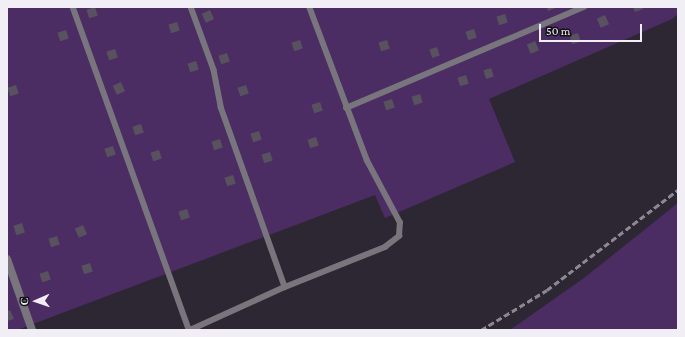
<!DOCTYPE html>
<meta charset="utf-8">
<style>
body{margin:0}
#map{position:relative;width:685px;height:337px;overflow:hidden;background:#2d2733;font-family:"Crimson Pro",serif}
div>[style]{position:absolute}
[style*='--x']{left:calc(var(--x)*1px);top:calc(var(--y)*1px);width:calc(var(--w)*1px);rotate:calc(var(--a)*1deg)}
.green>*{inset:0;background:#4b2d64}
.building>*{inset:0;background:#58525f;transform-origin:0 0}
.lane>*{height:5.5px;margin:-2.75px;padding:0 2.75px;transform-origin:2.75px;border-radius:2.75px;background:#78757c}
.street>*{height:8px;margin:-4px;padding:0 4px;transform-origin:4px;border-radius:4px;background:#78757c}
.rail>*{height:3px;margin-top:-1.5px;transform-origin:0;background:repeating-linear-gradient(90deg,#8c8791 0 6px,transparent 0 9px)}
span{translate:-50% -50%;white-space:nowrap;text-align:center;line-height:1.15;-webkit-text-stroke:4px #141117;paint-order:stroke}
.frame{position:absolute;inset:0;border:8px solid #f2eef6;pointer-events:none}
.north{position:absolute;left:16px;top:281px;width:40px;height:40px;-webkit-text-stroke:3px #141117;paint-order:stroke;rotate:268deg;font-size:11px;font-weight:700;line-height:16px;text-align:center;color:#f2eef6}
.north::after{content:'';display:block;margin:auto;width:14px;height:18px;background:#f2eef6;clip-path:polygon(50% 0,100% 100%,50% 72%,0 100%)}
.scale{position:absolute;left:539px;top:24px;width:103px;height:18px;box-sizing:border-box;border:2px solid #f2eef6;border-top:0;padding-left:5px;font-size:12px;line-height:14px;white-space:nowrap;color:#f2eef6;-webkit-text-stroke:3px #141117;paint-order:stroke}
</style>
<div id="map">
<div class="green">
<i style="clip-path:polygon(7px 7px,678px 7px,678px 14px,672px 19px,489px 99px,515px 162px,385px 218px,375px 195px,17px 330px,7px 330px)"></i>
<i style="clip-path:polygon(678px 203px,678px 330px,510px 330px,584px 278px)"></i>
</div>
<div class="building">
<i style="left:95px;top:7px;width:9px;height:9px;rotate:72deg"></i>
<i style="clip-path:polygon(547px 7px,558px 7px,548px 11px)"></i>
<i style="clip-path:polygon(633px 7px,642px 7px,643px 9px,635px 12px)"></i>
<i style="left:210px;top:10px;width:10px;height:9px;rotate:66deg"></i>
<i style="left:505px;top:14px;width:9px;height:9px;rotate:72deg"></i>
<i style="left:605px;top:15px;width:10px;height:9px;rotate:66deg"></i>
<i style="left:177px;top:22px;width:9px;height:9px;rotate:72deg"></i>
<i style="left:474px;top:29px;width:9px;height:9px;rotate:72deg"></i>
<i style="left:66px;top:30px;width:9px;height:9px;rotate:72deg"></i>
<i style="left:578px;top:33px;width:9px;height:9px;rotate:72deg"></i>
<i style="left:300px;top:40px;width:9px;height:9px;rotate:72deg"></i>
<i style="left:387px;top:40px;width:9px;height:9px;rotate:72deg"></i>
<i style="left:535px;top:41px;width:10px;height:9px;rotate:66deg"></i>
<i style="left:437px;top:47px;width:9px;height:8px;rotate:72deg"></i>
<i style="left:115px;top:49px;width:9px;height:9px;rotate:72deg"></i>
<i style="left:227px;top:53px;width:9px;height:9px;rotate:72deg"></i>
<i style="left:196px;top:61px;width:9px;height:9px;rotate:72deg"></i>
<i style="left:491px;top:68px;width:9px;height:8px;rotate:72deg"></i>
<i style="left:466px;top:75px;width:9px;height:9px;rotate:72deg"></i>
<i style="left:121px;top:82px;width:10px;height:9px;rotate:66deg"></i>
<i style="left:16px;top:85px;width:9px;height:9px;rotate:72deg"></i>
<i style="left:246px;top:85px;width:9px;height:9px;rotate:72deg"></i>
<i style="left:420px;top:94px;width:9px;height:9px;rotate:72deg"></i>
<i style="left:392px;top:99px;width:9px;height:9px;rotate:72deg"></i>
<i style="left:320px;top:102px;width:9px;height:9px;rotate:72deg"></i>
<i style="left:141px;top:124px;width:9px;height:9px;rotate:72deg"></i>
<i style="left:259px;top:131px;width:9px;height:9px;rotate:72deg"></i>
<i style="left:316px;top:137px;width:9px;height:9px;rotate:72deg"></i>
<i style="left:220px;top:139px;width:9px;height:9px;rotate:72deg"></i>
<i style="left:113px;top:146px;width:9px;height:9px;rotate:72deg"></i>
<i style="left:159px;top:150px;width:9px;height:9px;rotate:72deg"></i>
<i style="left:270px;top:152px;width:9px;height:9px;rotate:72deg"></i>
<i style="left:233px;top:175px;width:9px;height:9px;rotate:72deg"></i>
<i style="left:187px;top:209px;width:9px;height:9px;rotate:72deg"></i>
<i style="left:22px;top:223px;width:10px;height:9px;rotate:73deg"></i>
<i style="left:83px;top:225px;width:10px;height:9px;rotate:66deg"></i>
<i style="left:57px;top:236px;width:9px;height:9px;rotate:72deg"></i>
<i style="left:90px;top:263px;width:9px;height:9px;rotate:72deg"></i>
<i style="left:48px;top:271px;width:9px;height:9px;rotate:72deg"></i>
<i style="clip-path:polygon(10px 310px,14px 319px,7px 321px,7px 311px)"></i>
</div>
<div class="lane">
<i style="--x:73;--y:7;--w:343;--a:70.2"></i>
<i style="--x:191;--y:7;--w:67;--a:69.9"></i>
<i style="--x:214;--y:70;--w:38;--a:79"></i>
<i style="--x:221;--y:107;--w:191;--a:70.4"></i>
<i style="--x:346;--y:108;--w:259;--a:-23"></i>
<i style="--x:190;--y:330;--w:104;--a:-24.4"></i>
<i style="--x:285;--y:287;--w:108;--a:-21.8"></i>
<i style="--x:385;--y:247;--w:18;--a:-38"></i>
<i style="--x:399;--y:236;--w:13;--a:-86"></i>
<i style="--x:400;--y:223;--w:70;--a:-118"></i>
<i style="--x:367;--y:161;--w:165;--a:-110.6"></i>
</div>
<div class="street">
<i style="--x:7;--y:259;--w:75;--a:70.6"></i>
</div>
<div class="rail">
<i style="--x:481;--y:330;--w:77;--a:-31.2"></i>
<i style="--x:547;--y:290;--w:165;--a:-37.4"></i>
</div>
<div class="frame"></div>
<div class="north">С</div>
<div class="scale">50 m</div>
</div>
